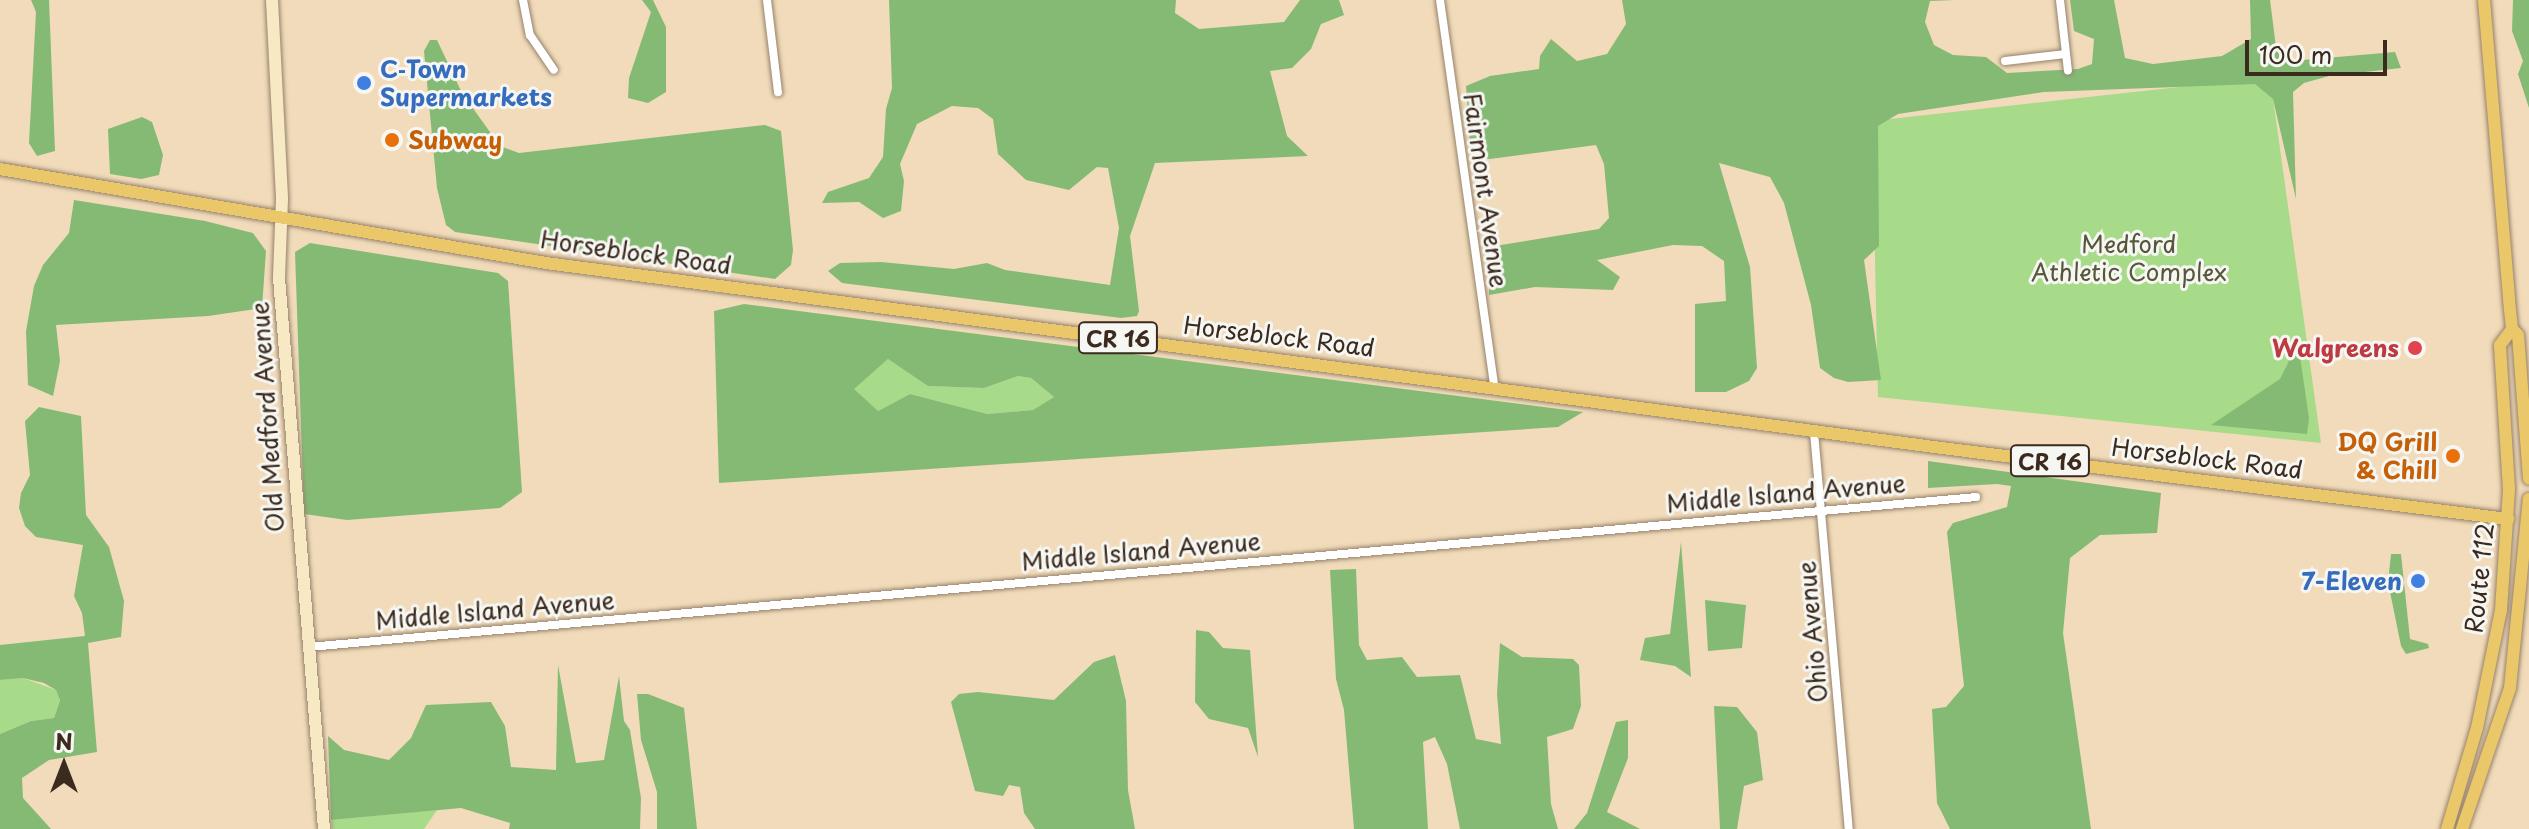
<!DOCTYPE html>
<meta charset="utf-8">
<style>
body{margin:0}
#map{position:relative;width:2529px;height:829px;overflow:hidden;background:#f1dbba;font-family:"Playpen Sans",sans-serif}
div>[style]{position:absolute}
[style*='--x']{left:calc(var(--x)*1px);top:calc(var(--y)*1px);width:calc(var(--w)*1px);rotate:calc(var(--a)*1deg)}
.green>*{inset:0;background:#a7da89}
.forest>*{inset:0;background:#85ba75}
.roads{filter:drop-shadow(0 0 2px #96826c) drop-shadow(0 0 2px #96826c)}
.street>*{height:8px;margin:-4px;padding:0 4px;transform-origin:4px;border-radius:4px;background:#fff}
.secondary>*{height:12px;margin:-6px;padding:0 6px;transform-origin:6px;border-radius:6px;background:#f7e9c3}
.primary>*{height:12px;margin:-6px;padding:0 6px;transform-origin:6px;border-radius:6px;background:#eac769}
.dots>*{width:22px;height:22px;translate:-50% -50%;box-sizing:border-box;border:4px solid #f6f6f2;border-radius:50%}
span{translate:-50% -50%;white-space:nowrap;text-align:center;line-height:1.15;-webkit-text-stroke:6px #f6f6f2;paint-order:stroke}
.shield-label span{padding:2px 6px;background:#f6f6f2;border:2px solid;border-radius:6px;-webkit-text-stroke-width:0}
.shield-label{font-size:22px;color:#3b2a1e;font-weight:700}
.shop-label{font-size:24px;color:#366cbe;font-weight:700}
.left{translate:0 -50%;text-align:left}
.right{translate:-100% -50%;text-align:right}
.food-label{font-size:24px;color:#c56008;font-weight:700}
.street-label{font-size:24px;color:#3b2a1e}
.park-label{font-size:24px;color:#565639}
.health-label{font-size:24px;color:#be3a42;font-weight:700}
.north{position:absolute;left:24px;top:725px;width:80px;height:80px;-webkit-text-stroke:6px #f6f6f2;paint-order:stroke;rotate:0deg;font-size:22px;font-weight:700;line-height:32px;text-align:center;color:#3b2a1e}
.north::after{content:'';display:block;margin:auto;width:28px;height:36px;background:#3b2a1e;clip-path:polygon(50% 0,100% 100%,50% 72%,0 100%)}
.scale{position:absolute;left:2245px;top:40px;width:142px;height:36px;box-sizing:border-box;border:4px solid #3b2a1e;border-top:0;padding-left:10px;font-size:24px;line-height:28px;white-space:nowrap;color:#3b2a1e;-webkit-text-stroke:6px #f6f6f2;paint-order:stroke}
</style>
<div id="map">
<div class="green">
<i style="clip-path:polygon(2270px 77px,2321px 443px,1878px 397px,1872px 121px)"></i>
<i style="clip-path:polygon(888px 359px,929px 386px,984px 388px,1018px 376px,1031px 378px,1054px 397px,1033px 410px,986px 414px,910px 394px,878px 411px,853px 389px)"></i>
<i style="clip-path:polygon(23px 678px,56px 690px,60px 699px,54px 718px,31px 721px,0 734px,0 680px)"></i>
<i style="clip-path:polygon(437px 810px,424px 829px,332px 829px,331px 820px)"></i>
</div>
<div class="forest">
<i style="clip-path:polygon(31px 0,49px 0,55px 151px,37px 156px,29px 143px,36px 12px)"></i>
<i style="clip-path:polygon(642px 0,653px 0,666px 27px,666px 92px,648px 103px,628px 98px,629px 78px,651px 12px)"></i>
<i style="clip-path:polygon(889px 0,1176px 0,1175px 13px,1199px 29px,1284px 22px,1300px 0,1339px 0,1344px 15px,1321px 24px,1311px 49px,1292px 68px,1270px 71px,1287px 136px,1308px 156px,1155px 163px,1130px 236px,1139px 311px,1137px 316px,1121px 318px,842px 283px,828px 271px,840px 263px,881px 262px,954px 269px,987px 263px,1005px 270px,1110px 285px,1119px 228px,1108px 168px,1097px 167px,1069px 190px,1026px 180px,998px 154px,993px 119px,978px 108px,952px 106px,917px 124px,900px 164px,904px 181px,901px 211px,883px 218px,859px 202px,822px 203px,828px 192px,869px 178px,883px 157px,886px 109px,892px 88px)"></i>
<i style="clip-path:polygon(1622px 0,1955px 0,1930px 1px,1925px 22px,1934px 45px,1953px 55px,1986px 57px,2007px 73px,2078px 69px,2092px 64px,2094px 39px,2074px 31px,2070px 0,2114px 0,2125px 58px,2153px 64px,2222px 56px,2251px 39px,2250px 0,2270px 0,2276px 47px,2291px 61px,2395px 52px,2401px 68px,2329px 76px,2304px 83px,2293px 92px,2296px 199px,2273px 99px,2255px 84px,2044px 92px,1898px 114px,1878px 126px,1879px 246px,1864px 260px,1881px 380px,1848px 382px,1834px 378px,1820px 368px,1811px 305px,1784px 203px,1770px 177px,1719px 163px,1750px 267px,1757px 368px,1749px 381px,1726px 392px,1695px 392px,1695px 304px,1726px 301px,1724px 261px,1702px 246px,1673px 245px,1597px 260px,1620px 277px,1613px 290px,1535px 287px,1489px 295px,1489px 253px,1501px 245px,1599px 229px,1609px 218px,1604px 164px,1596px 145px,1490px 159px,1471px 158px,1466px 86px,1490px 76px,1539px 69px,1540px 56px,1551px 39px,1577px 61px,1607px 54px,1626px 24px)"></i>
<i style="clip-path:polygon(2513px 0,2529px 0,2529px 108px,2518px 74px,2523px 61px,2512px 31px)"></i>
<i style="clip-path:polygon(430px 40px,437px 40px,462px 93px,500px 146px,519px 153px,765px 125px,781px 131px,793px 250px,791px 265px,775px 279px,455px 232px,446px 225px,437px 188px,424px 51px)"></i>
<i style="clip-path:polygon(142px 117px,152px 122px,163px 155px,159px 175px,141px 179px,110px 174px,108px 129px)"></i>
<i style="clip-path:polygon(74px 200px,205px 221px,253px 233px,266px 251px,262px 308px,208px 316px,56px 325px,60px 361px,53px 396px,28px 385px,26px 331px,34px 286px,43px 265px,69px 233px)"></i>
<i style="clip-path:polygon(310px 243px,498px 273px,508px 281px,522px 492px,500px 508px,347px 520px,304px 514px,295px 252px)"></i>
<i style="clip-path:polygon(evenodd,744px 304px,1583px 412px,1558px 427px,719px 483px,714px 311px,744px 304px,888px 359px,928px 386px,984px 388px,1018px 376px,1031px 378px,1054px 397px,1033px 410px,987px 414px,910px 394px,878px 411px,854px 389px,888px 359px)"></i>
<i style="clip-path:polygon(2298px 343px,2309px 418px,2307px 434px,2211px 425px,2280px 379px)"></i>
<i style="clip-path:polygon(39px 407px,81px 416px,86px 515px,109px 547px,124px 601px,121px 637px,88px 643px,97px 752px,49px 760px,22px 778px,23px 798px,51px 829px,0 829px,0 734px,31px 721px,54px 718px,60px 700px,56px 690px,44px 683px,23px 678px,0 680px,0 645px,85px 636px,82px 613px,74px 596px,83px 545px,36px 537px,25px 526px,19px 508px,21px 493px,30px 475px,25px 421px)"></i>
<i style="clip-path:polygon(1928px 461px,2161px 493px,2157px 533px,2100px 535px,2070px 558px,2063px 633px,2091px 829px,1950px 829px,1937px 803px,1932px 709px,1946px 707px,1964px 686px,1947px 532px,1953px 523px,2007px 507px,2011px 486px,1997px 484px,1928px 488px)"></i>
<i style="clip-path:polygon(1681px 542px,1691px 677px,1675px 666px,1640px 660px,1645px 638px,1670px 634px)"></i>
<i style="clip-path:polygon(2391px 554px,2401px 554px,2410px 639px,2428px 644px,2429px 648px,2406px 654px,2401px 646px,2388px 582px)"></i>
<i style="clip-path:polygon(1356px 569px,1359px 645px,1367px 660px,1402px 657px,1417px 677px,1460px 675px,1476px 739px,1501px 744px,1497px 694px,1500px 643px,1522px 657px,1573px 659px,1579px 665px,1581px 706px,1573px 729px,1547px 737px,1551px 804px,1558px 829px,1460px 829px,1447px 764px,1435px 737px,1423px 742px,1428px 829px,1354px 829px,1344px 710px,1336px 679px,1330px 570px)"></i>
<i style="clip-path:polygon(1705px 600px,1746px 605px,1742px 648px,1708px 651px)"></i>
<i style="clip-path:polygon(1196px 630px,1209px 632px,1223px 648px,1250px 650px,1258px 757px,1248px 728px,1209px 719px,1195px 702px)"></i>
<i style="clip-path:polygon(1115px 655px,1126px 701px,1128px 790px,1135px 829px,1035px 829px,1024px 813px,1020px 787px,1009px 785px,1003px 796px,975px 791px,951px 702px,959px 694px,978px 692px,1054px 700px,1094px 662px)"></i>
<i style="clip-path:polygon(558px 665px,576px 763px,604px 760px,619px 676px,624px 721px,630px 730px,641px 798px,640px 829px,509px 829px,510px 823px,461px 808px,331px 820px,328px 736px,344px 750px,389px 760px,411px 738px,426px 705px,491px 702px,505px 726px,511px 767px,556px 770px)"></i>
<i style="clip-path:polygon(637px 694px,648px 694px,684px 708px,697px 829px,657px 829px,657px 792px,641px 740px)"></i>
<i style="clip-path:polygon(1714px 706px,1737px 707px,1757px 732px,1763px 780px,1744px 786px,1737px 829px,1720px 829px)"></i>
<i style="clip-path:polygon(1628px 720px,1628px 758px,1607px 812px,1640px 829px,1574px 829px,1587px 813px,1616px 722px)"></i>
</div>
<div class="roads">
<div class="street">
<i style="--x:523;--y:0;--w:36;--a:79"></i>
<i style="--x:530;--y:35;--w:42;--a:55.6"></i>
<i style="--x:767;--y:0;--w:93;--a:83.2"></i>
<i style="--x:1440;--y:0;--w:390;--a:82"></i>
<i style="--x:2060;--y:0;--w:71;--a:83.6"></i>
<i style="--x:2005;--y:61;--w:61;--a:-6.5"></i>
<i style="--x:1814;--y:432;--w:399;--a:85"></i>
<i style="--x:309;--y:647;--w:1674;--a:-5.14"></i>
</div>
<div class="secondary">
<i style="--x:272;--y:0;--w:199;--a:87.1"></i>
<i style="--x:282;--y:199;--w:79;--a:92.2"></i>
<i style="--x:279;--y:278;--w:553;--a:85.33"></i>
</div>
<div class="primary">
<i style="--x:2484;--y:0;--w:301;--a:85.2"></i>
<i style="--x:2509;--y:300;--w:29;--a:84"></i>
<i style="--x:2512;--y:329;--w:8;--a:45"></i>
<i style="--x:2518;--y:335;--w:144;--a:85.6"></i>
<i style="--x:0;--y:169;--w:554;--a:9.77"></i>
<i style="--x:546;--y:263;--w:1392;--a:7.55"></i>
<i style="--x:1926;--y:446;--w:587;--a:7.15"></i>
<i style="--x:2447;--y:829;--w:105;--a:-73.5"></i>
<i style="--x:2477;--y:728;--w:120;--a:-78.5"></i>
<i style="--x:2501;--y:610;--w:121;--a:-86.2"></i>
<i style="--x:2509;--y:489;--w:144;--a:-93.6"></i>
<i style="--x:2500;--y:345;--w:20;--a:-53"></i>
<i style="--x:2462;--y:829;--w:149;--a:-71.2"></i>
<i style="--x:2510;--y:688;--w:190;--a:-84.3"></i>
</div>
</div>
<div class="dots">
<i style="left:364px;top:83px;background:#3f7fe0"></i>
<i style="left:392px;top:140px;background:#e8710a"></i>
<i style="left:2415px;top:348px;background:#e0444e"></i>
<i style="left:2453px;top:456px;background:#e8710a"></i>
<i style="left:2418px;top:581px;background:#3f7fe0"></i>
</div>
<div class="shield-label">
<span style="left:1118px;top:338px">CR 16</span>
<span style="left:2050px;top:461px">CR 16</span>
</div>
<div class="shop-label">
<span class="left" style="left:380px;top:83px">C‑Town<br>Supermarkets</span>
<span class="right" style="left:2402px;top:581px">7-Eleven</span>
</div>
<div class="food-label">
<span class="left" style="left:408px;top:140px">Subway</span>
<span class="right" style="left:2437px;top:456px">DQ Grill<br>&amp; Chill</span>
</div>
<div class="street-label">
<span style="left:1486px;top:190px;rotate:82deg">Fairmont Avenue</span>
<span style="left:636px;top:252px;rotate:8deg">Horseblock Road</span>
<span style="left:1279px;top:336px;rotate:7deg">Horseblock Road</span>
<span style="left:267px;top:417px;rotate:-94deg">Old Medford Avenue</span>
<span style="left:2207px;top:458px;rotate:7deg">Horseblock Road</span>
<span style="left:1786px;top:493px;rotate:-5deg">Middle Island Avenue</span>
<span style="left:1141px;top:551px;rotate:-5deg">Middle Island Avenue</span>
<span style="left:2479px;top:578px;rotate:-84deg">Route 112</span>
<span style="left:495px;top:610px;rotate:-5deg">Middle Island Avenue</span>
<span style="left:1812px;top:632px;rotate:-95deg">Ohio Avenue</span>
</div>
<div class="park-label">
<span style="left:2129px;top:258px">Medford<br>Athletic Complex</span>
</div>
<div class="health-label">
<span class="right" style="left:2399px;top:348px">Walgreens</span>
</div>
<div class="north">N</div>
<div class="scale">100 m</div>
</div>
